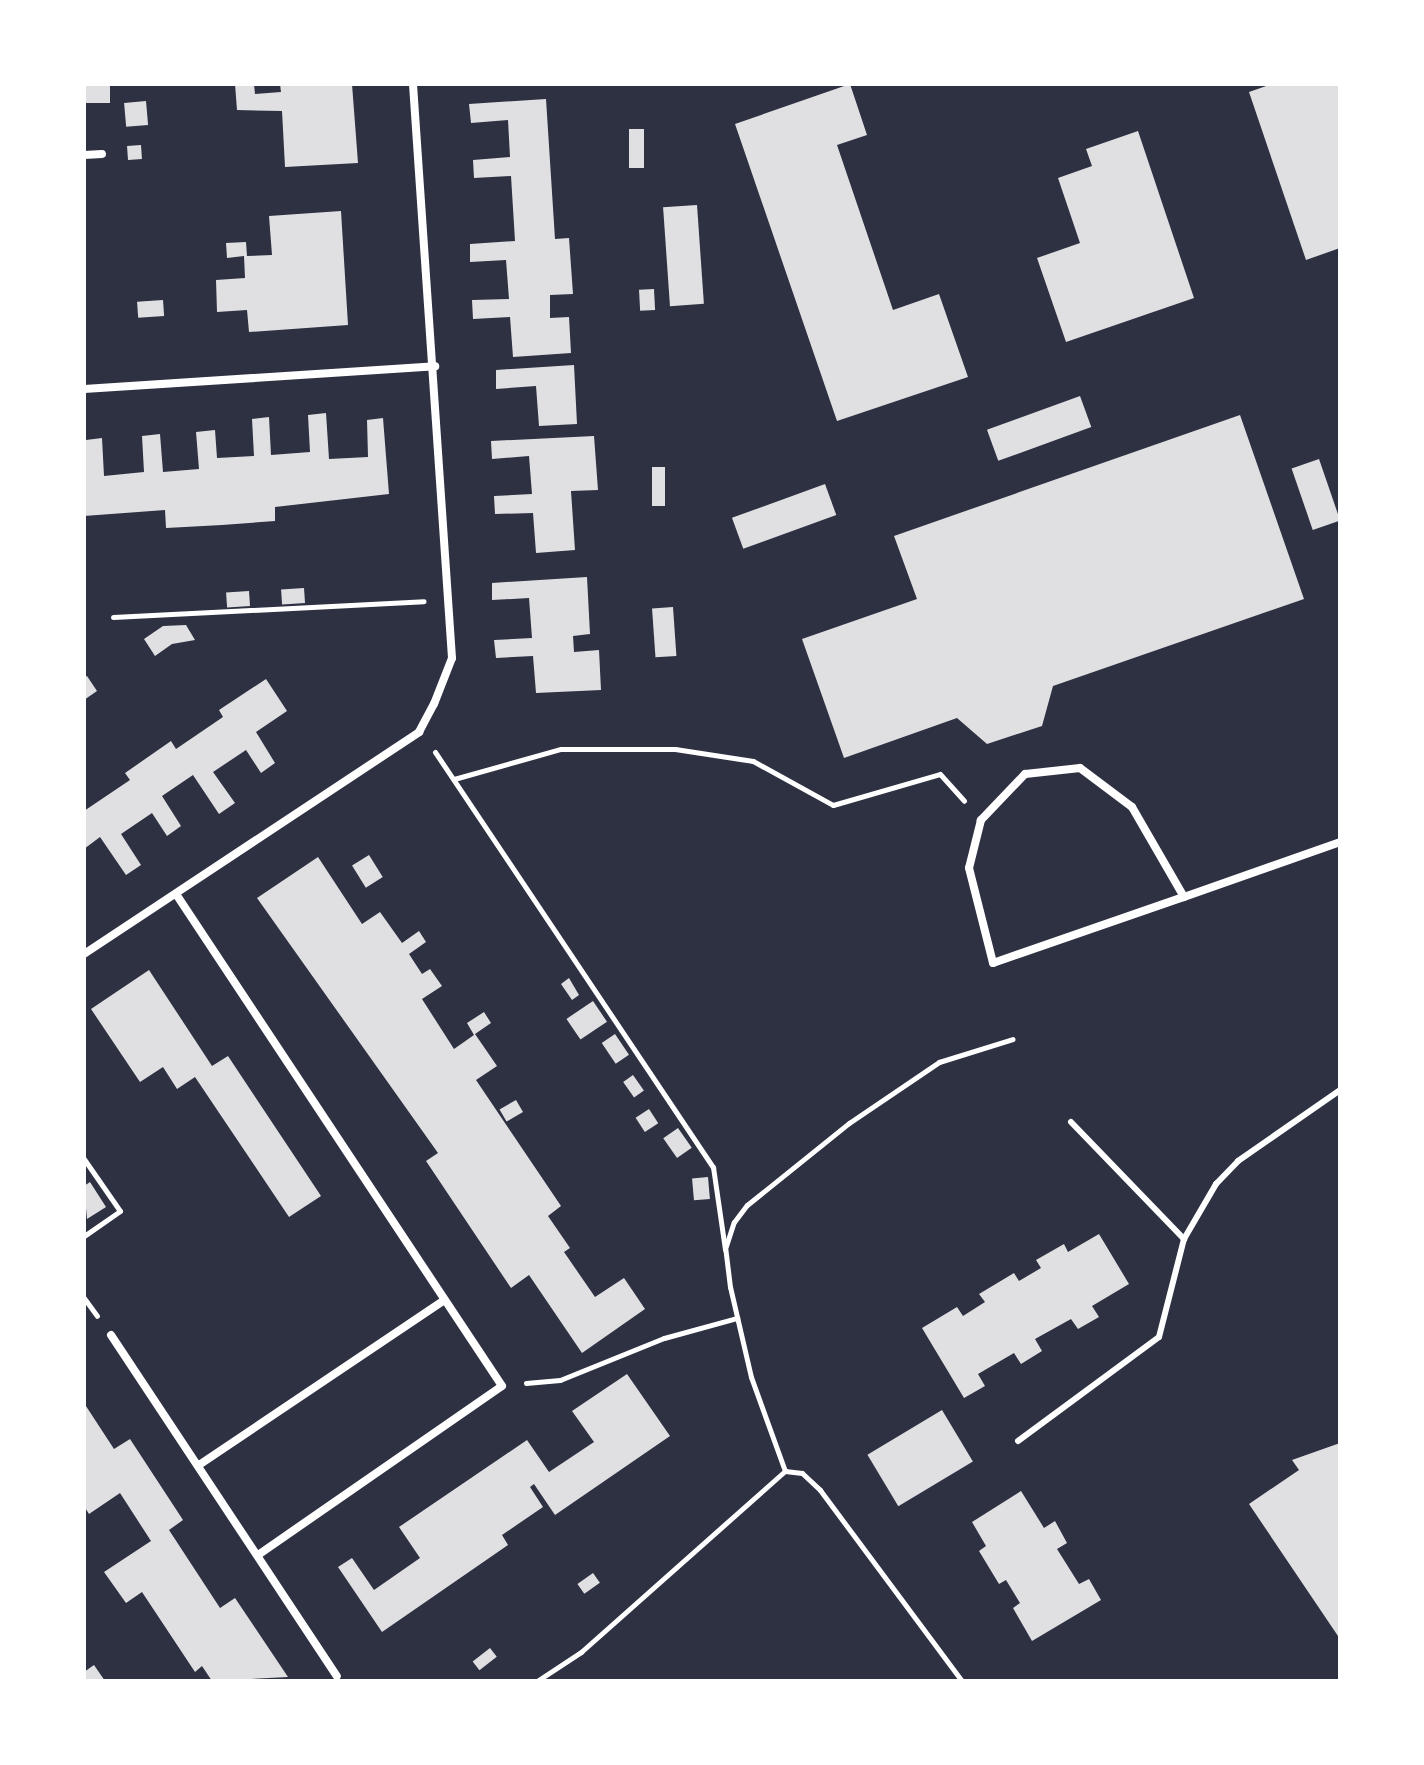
<!DOCTYPE html>
<style>
body{margin:0}
#map{position:relative;width:1424px;height:1765px;overflow:hidden;background:#2d3142;font-family:Signika,sans-serif}
div>[style]{position:absolute}
[style*='--x']{left:calc(var(--x)*1px);top:calc(var(--y)*1px);width:calc(var(--w)*1px);rotate:calc(var(--a)*1deg)}
.building>*{inset:0;background:#e0e0e3;transform-origin:0 0}
.path>*{height:5px;margin:-2.5px;padding:0 2.5px;transform-origin:2.5px;border-radius:2.5px;background:#fff}
.service>*{height:6px;margin:-3px;padding:0 3px;transform-origin:3px;border-radius:3px;background:#fff}
.minor>*{height:8px;margin:-4px;padding:0 4px;transform-origin:4px;border-radius:4px;background:#fff}
span{translate:-50% -50%;white-space:nowrap;text-align:center;line-height:1.15;-webkit-text-stroke:6px #fff;paint-order:stroke}
.frame{position:absolute;inset:0;border:86px solid #fff;pointer-events:none}
</style>
<div id="map">
<div class="building">
<i style="left:84px;top:84px;width:26px;height:19px"></i>
<i style="clip-path:polygon(235px 84px,254px 84px,255px 94px,281px 92px,280px 84px,352px 84px,358px 163px,285px 167px,282px 111px,237px 110px)"></i>
<i style="clip-path:polygon(850px 84px,867px 135px,837px 145px,893px 310px,939px 294px,968px 377px,837px 421px,735px 124px)"></i>
<i style="clip-path:polygon(1272px 84px,1340px 84px,1340px 248px,1306px 260px,1249px 92px)"></i>
<i style="clip-path:polygon(546px 99px,555px 239px,569px 238px,573px 294px,550px 295px,550px 318px,569px 317px,571px 353px,513px 357px,510px 317px,473px 319px,472px 300px,509px 299px,506px 260px,470px 262px,470px 244px,515px 241px,511px 176px,474px 178px,473px 160px,510px 157px,508px 120px,471px 123px,469px 104px)"></i>
<i style="left:146px;top:101px;width:24px;height:22px;rotate:85deg"></i>
<i style="left:629px;top:129px;width:15px;height:39px"></i>
<i style="clip-path:polygon(1138px 131px,1194px 298px,1066px 342px,1037px 258px,1080px 243px,1058px 178px,1092px 166px,1086px 149px)"></i>
<i style="left:141px;top:145px;width:14px;height:14px;rotate:86deg"></i>
<i style="left:697px;top:205px;width:99px;height:34px;rotate:86deg"></i>
<i style="clip-path:polygon(341px 211px,348px 325px,249px 332px,247px 310px,217px 312px,216px 280px,245px 278px,244px 256px,227px 258px,226px 243px,246px 242px,247px 256px,272px 255px,269px 216px)"></i>
<i style="left:654px;top:289px;width:21px;height:15px;rotate:87deg"></i>
<i style="left:163px;top:300px;width:16px;height:26px;rotate:86deg"></i>
<i style="clip-path:polygon(574px 365px,577px 424px,539px 426px,536px 386px,496px 389px,496px 370px)"></i>
<i style="left:1080px;top:396px;width:33px;height:99px;rotate:70deg"></i>
<i style="clip-path:polygon(326px 413px,329px 459px,368px 457px,367px 420px,383px 418px,389px 494px,275px 507px,275px 521px,222px 525px,166px 528px,165px 510px,84px 516px,86px 440px,102px 438px,104px 476px,144px 472px,142px 436px,160px 434px,163px 472px,199px 469px,196px 432px,215px 430px,217px 458px,254px 456px,252px 419px,269px 417px,271px 455px,310px 452px,308px 415px)"></i>
<i style="clip-path:polygon(1240px 415px,1304px 599px,1053px 686px,1042px 726px,987px 744px,957px 718px,844px 758px,802px 639px,917px 599px,894px 536px)"></i>
<i style="clip-path:polygon(594px 436px,598px 490px,571px 491px,575px 550px,536px 553px,533px 513px,495px 514px,494px 496px,532px 494px,529px 456px,492px 459px,491px 441px)"></i>
<i style="left:1319px;top:459px;width:65px;height:29px;rotate:71deg"></i>
<i style="left:652px;top:467px;width:13px;height:39px"></i>
<i style="left:825px;top:484px;width:33px;height:99px;rotate:70deg"></i>
<i style="clip-path:polygon(587px 577px,590px 634px,573px 636px,574px 652px,599px 650px,601px 690px,536px 693px,533px 656px,496px 658px,494px 640px,532px 638px,529px 598px,492px 600px,492px 583px)"></i>
<i style="left:304px;top:588px;width:15px;height:23px;rotate:86deg"></i>
<i style="left:249px;top:591px;width:15px;height:23px;rotate:86deg"></i>
<i style="left:673px;top:607px;width:49px;height:21px;rotate:86deg"></i>
<i style="clip-path:polygon(186px 625px,195px 640px,172px 644px,155px 656px,144px 639px,163px 626px)"></i>
<i style="clip-path:polygon(87px 676px,97px 691px,84px 700px,84px 678px)"></i>
<i style="clip-path:polygon(266px 679px,287px 711px,256px 732px,275px 763px,261px 773px,246px 750px,213px 772px,235px 803px,219px 814px,193px 775px,162px 796px,181px 826px,167px 836px,152px 813px,121px 834px,141px 865px,126px 875px,100px 837px,84px 849px,84px 811px,130px 780px,125px 773px,171px 741px,176px 749px,223px 717px,219px 710px)"></i>
<i style="left:369px;top:855px;width:26px;height:20px;rotate:58deg"></i>
<i style="clip-path:polygon(318px 857px,362px 924px,380px 912px,402px 943px,419px 931px,426px 942px,409px 954px,422px 974px,430px 969px,442px 986px,422px 999px,454px 1049px,474px 1035px,467px 1023px,484px 1012px,491px 1023px,475px 1034px,497px 1066px,476px 1080px,561px 1206px,548px 1216px,570px 1248px,564px 1252px,595px 1297px,624px 1278px,645px 1309px,582px 1353px,529px 1275px,511px 1288px,426px 1161px,438px 1153px,257px 898px)"></i>
<i style="clip-path:polygon(149px 970px,212px 1066px,228px 1056px,321px 1196px,289px 1217px,195px 1077px,177px 1089px,163px 1067px,140px 1082px,91px 1009px)"></i>
<i style="clip-path:polygon(569px 978px,579px 995px,572px 1000px,561px 984px)"></i>
<i style="left:593px;top:1001px;width:25px;height:32px;rotate:56deg"></i>
<i style="left:615px;top:1034px;width:25px;height:16px;rotate:56deg"></i>
<i style="left:633px;top:1075px;width:19px;height:12px;rotate:55deg"></i>
<i style="left:516px;top:1100px;width:14px;height:19px;rotate:60deg"></i>
<i style="left:649px;top:1109px;width:17px;height:16px;rotate:57deg"></i>
<i style="left:678px;top:1128px;width:24px;height:18px;rotate:55deg"></i>
<i style="left:708px;top:1177px;width:22px;height:16px;rotate:85deg"></i>
<i style="clip-path:polygon(90px 1182px,106px 1207px,87px 1219px,84px 1186px)"></i>
<i style="clip-path:polygon(1099px 1234px,1129px 1284px,1092px 1306px,1099px 1317px,1078px 1329px,1071px 1319px,1035px 1339px,1042px 1351px,1021px 1364px,1014px 1353px,978px 1374px,985px 1386px,964px 1398px,922px 1328px,957px 1307px,963px 1316px,985px 1302px,979px 1294px,1014px 1273px,1019px 1281px,1041px 1268px,1036px 1260px,1064px 1244px,1068px 1252px)"></i>
<i style="clip-path:polygon(627px 1374px,670px 1436px,555px 1515px,534px 1484px,530px 1487px,543px 1507px,502px 1535px,508px 1545px,382px 1632px,338px 1567px,352px 1558px,374px 1590px,420px 1558px,399px 1527px,527px 1440px,549px 1472px,594px 1442px,572px 1411px)"></i>
<i style="clip-path:polygon(84px 1403px,114px 1449px,130px 1439px,183px 1520px,169px 1530px,220px 1608px,235px 1598px,288px 1677px,212px 1681px,202px 1666px,195px 1672px,142px 1592px,126px 1603px,104px 1572px,151px 1541px,120px 1493px,89px 1514px,84px 1506px)"></i>
<i style="left:942px;top:1410px;width:60px;height:87px;rotate:59deg"></i>
<i style="clip-path:polygon(1340px 1443px,1340px 1639px,1249px 1504px,1299px 1470px,1292px 1460px)"></i>
<i style="clip-path:polygon(1021px 1491px,1044px 1528px,1055px 1521px,1067px 1543px,1057px 1549px,1079px 1584px,1089px 1579px,1101px 1600px,1032px 1641px,1013px 1608px,1020px 1603px,1006px 1580px,999px 1584px,979px 1551px,986px 1546px,972px 1522px)"></i>
<i style="left:593px;top:1573px;width:12px;height:19px;rotate:55deg"></i>
<i style="left:490px;top:1648px;width:11px;height:22px;rotate:52deg"></i>
<i style="clip-path:polygon(94px 1665px,105px 1681px,85px 1681px,84px 1672px)"></i>
</div>
<div class="path">
<i style="--x:113;--y:617;--w:311;--a:-2.9"></i>
<i style="--x:435;--y:752;--w:500;--a:56.2"></i>
<i style="--x:713;--y:1167;--w:83;--a:81.7"></i>
<i style="--x:454;--y:779;--w:111;--a:-15.7"></i>
<i style="--x:561;--y:749;--w:114;--a:0"></i>
<i style="--x:675;--y:749;--w:79;--a:8.7"></i>
<i style="--x:753;--y:761;--w:91;--a:28.8"></i>
<i style="--x:833;--y:805;--w:111;--a:-16.2"></i>
<i style="--x:940;--y:774;--w:36;--a:48"></i>
<i style="--x:84;--y:1159;--w:63;--a:55.3"></i>
<i style="--x:120;--y:1211;--w:44;--a:145.2"></i>
<i style="--x:84;--y:1298;--w:22;--a:54"></i>
<i style="--x:526;--y:1383;--w:34;--a:-5"></i>
<i style="--x:560;--y:1380;--w:112;--a:-22"></i>
<i style="--x:664;--y:1338;--w:76;--a:-15.3"></i>
<i style="--x:785;--y:1471;--w:100;--a:-109.9"></i>
<i style="--x:751;--y:1377;--w:92;--a:-103.1"></i>
<i style="--x:730;--y:1287;--w:38;--a:-97"></i>
<i style="--x:725;--y:1249;--w:28;--a:-72"></i>
<i style="--x:734;--y:1222;--w:21;--a:-53"></i>
<i style="--x:747;--y:1205;--w:131;--a:-38.8"></i>
<i style="--x:849;--y:1123;--w:109;--a:-34.1"></i>
<i style="--x:939;--y:1062;--w:77;--a:-17.3"></i>
<i style="--x:537;--y:1681;--w:53;--a:-33.4"></i>
<i style="--x:581;--y:1652;--w:273;--a:-41.6"></i>
<i style="--x:785;--y:1471;--w:17;--a:7"></i>
<i style="--x:802;--y:1473;--w:25;--a:43"></i>
<i style="--x:820;--y:1490;--w:238;--a:53.4"></i>
</div>
<div class="service">
<i style="--x:1071;--y:1122;--w:163;--a:46"></i>
<i style="--x:1018;--y:1441;--w:175;--a:-36.4"></i>
<i style="--x:1159;--y:1337;--w:101;--a:-75.7"></i>
<i style="--x:1184;--y:1239;--w:64;--a:-59.8"></i>
<i style="--x:1216;--y:1184;--w:32;--a:-46"></i>
<i style="--x:1238;--y:1161;--w:124;--a:-34.8"></i>
</div>
<div class="minor">
<i style="--x:84;--y:155;--w:18;--a:-3"></i>
<i style="--x:84;--y:389;--w:352;--a:-3.7"></i>
<i style="--x:176;--y:894;--w:590;--a:56.47"></i>
<i style="--x:502;--y:1386;--w:295;--a:145.3"></i>
<i style="--x:1184;--y:897;--w:104;--a:-120"></i>
<i style="--x:1132;--y:807;--w:65;--a:-143.1"></i>
<i style="--x:1080;--y:768;--w:55;--a:173.8"></i>
<i style="--x:1025;--y:774;--w:64;--a:133.7"></i>
<i style="--x:981;--y:820;--w:49;--a:104"></i>
<i style="--x:969;--y:868;--w:98;--a:75.8"></i>
<i style="--x:993;--y:963;--w:202;--a:-19.1"></i>
<i style="--x:1184;--y:897;--w:165;--a:-19.4"></i>
<i style="--x:84;--y:954;--w:402;--a:-33.5"></i>
<i style="--x:419;--y:732;--w:32;--a:-62"></i>
<i style="--x:434;--y:704;--w:49;--a:-68.6"></i>
<i style="--x:452;--y:658;--w:575;--a:-93.89"></i>
<i style="--x:111;--y:1335;--w:409;--a:56.5"></i>
<i style="--x:199;--y:1465;--w:296;--a:-33.9"></i>
</div>
<div class="frame"></div>
</div>
